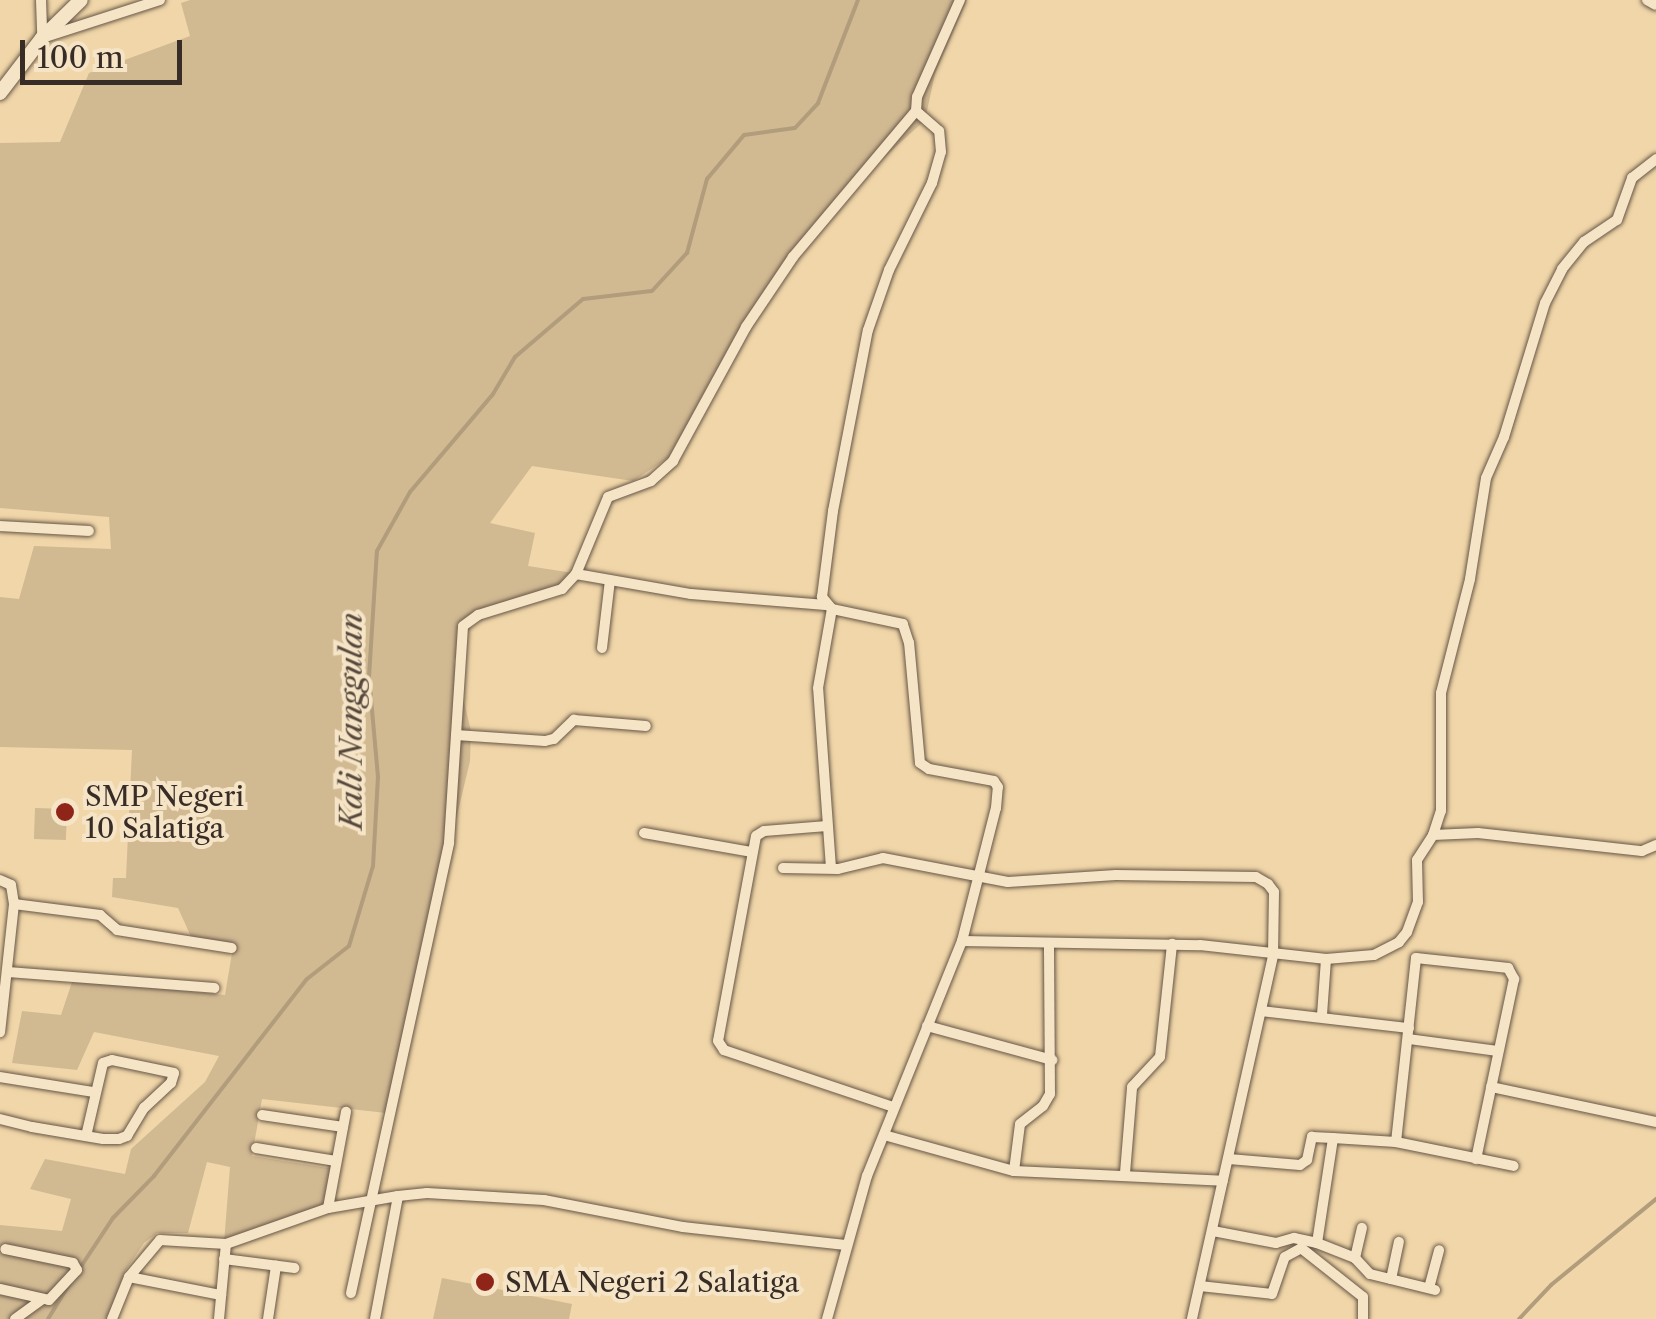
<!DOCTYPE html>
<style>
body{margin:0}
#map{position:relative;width:1656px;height:1319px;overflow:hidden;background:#f0d6a8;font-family:"Libre Caslon Text",serif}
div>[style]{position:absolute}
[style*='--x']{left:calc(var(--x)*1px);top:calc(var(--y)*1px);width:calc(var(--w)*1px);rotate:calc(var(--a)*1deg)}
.green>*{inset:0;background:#d1b992;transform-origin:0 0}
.stream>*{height:4px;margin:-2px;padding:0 2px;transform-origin:2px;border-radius:2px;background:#b19c7c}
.roads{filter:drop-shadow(0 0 2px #665647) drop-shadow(0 0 2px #665647)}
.minor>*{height:10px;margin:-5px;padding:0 5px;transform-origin:5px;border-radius:5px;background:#f5e4c6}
.tertiary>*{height:14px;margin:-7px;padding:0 7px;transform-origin:7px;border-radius:7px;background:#f5e4c6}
.dots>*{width:28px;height:28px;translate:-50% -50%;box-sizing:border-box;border:5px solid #f5e4c6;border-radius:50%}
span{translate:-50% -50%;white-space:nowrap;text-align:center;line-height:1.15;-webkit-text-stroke:8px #f5e4c6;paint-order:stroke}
.poi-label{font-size:28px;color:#382c27}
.left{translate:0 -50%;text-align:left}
.water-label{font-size:30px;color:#56483c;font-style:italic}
.scale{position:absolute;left:20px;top:40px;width:162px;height:45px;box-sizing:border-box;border:5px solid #382c27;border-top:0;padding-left:12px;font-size:30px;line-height:35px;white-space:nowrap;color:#382c27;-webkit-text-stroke:8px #f5e4c6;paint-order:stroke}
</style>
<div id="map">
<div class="green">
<i style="clip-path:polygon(190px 0,967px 0,935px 74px,925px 120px,864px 176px,794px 259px,668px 458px,633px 481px,532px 466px,490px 523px,535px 533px,528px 566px,573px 573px,565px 582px,469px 625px,454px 661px,471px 731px,470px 761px,386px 1113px,262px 1099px,252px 1156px,334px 1169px,328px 1205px,224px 1243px,230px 1167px,207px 1162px,188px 1233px,157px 1233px,144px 1243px,125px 1271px,108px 1319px,0 1319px,0 1225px,62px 1231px,71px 1199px,30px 1189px,45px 1159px,125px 1174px,131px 1149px,205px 1082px,219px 1056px,94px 1032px,77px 1070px,12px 1063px,22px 1011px,61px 1015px,73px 979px,225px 995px,233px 947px,193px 941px,178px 908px,112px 897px,113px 878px,126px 878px,132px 750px,0 747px,0 597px,19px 599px,34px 546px,111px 549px,109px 517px,0 508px,0 143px,60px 142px,89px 73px,190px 36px,181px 3px)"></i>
<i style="left:35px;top:808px;width:32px;height:31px;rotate:2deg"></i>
<i style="clip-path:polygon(442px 1278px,572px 1304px,569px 1319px,433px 1319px)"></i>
</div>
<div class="stream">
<i style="--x:78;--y:1271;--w:64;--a:-56.6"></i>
<i style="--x:113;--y:1218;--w:59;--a:-45.7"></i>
<i style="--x:154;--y:1176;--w:249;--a:-52.2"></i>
<i style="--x:307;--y:979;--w:53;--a:-38.2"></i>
<i style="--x:349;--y:946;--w:84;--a:-73.3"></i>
<i style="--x:373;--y:866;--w:89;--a:-86.8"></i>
<i style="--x:378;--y:777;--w:100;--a:-95.1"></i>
<i style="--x:369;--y:677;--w:126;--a:-86.4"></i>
<i style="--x:377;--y:551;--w:68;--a:-60.8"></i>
<i style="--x:410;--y:492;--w:128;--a:-49.7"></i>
<i style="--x:493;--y:394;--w:43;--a:-59.3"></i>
<i style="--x:515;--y:357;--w:89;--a:-40.5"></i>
<i style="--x:583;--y:299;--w:69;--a:-6.6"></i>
<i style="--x:652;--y:291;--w:52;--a:-47.4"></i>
<i style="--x:687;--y:253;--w:77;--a:-74.9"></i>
<i style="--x:707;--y:179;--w:57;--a:-49.9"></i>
<i style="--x:744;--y:135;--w:51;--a:-7.8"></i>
<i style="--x:795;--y:128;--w:34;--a:-47"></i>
<i style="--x:818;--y:103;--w:110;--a:-68.8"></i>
<i style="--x:48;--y:1319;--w:42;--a:-58.6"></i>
<i style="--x:1519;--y:1319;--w:47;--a:-46.7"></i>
<i style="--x:1551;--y:1285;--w:136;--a:-39.3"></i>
</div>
<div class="roads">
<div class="minor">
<i style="--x:41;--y:0;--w:38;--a:88"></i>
<i style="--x:42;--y:38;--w:124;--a:-17.9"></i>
<i style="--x:1647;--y:0;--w:10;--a:29"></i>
<i style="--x:0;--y:526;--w:89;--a:3.2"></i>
<i style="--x:576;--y:574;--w:117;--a:9.9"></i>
<i style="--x:691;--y:594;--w:135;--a:4.7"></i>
<i style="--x:602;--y:648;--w:68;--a:-83.3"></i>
<i style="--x:456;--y:735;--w:89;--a:3.9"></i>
<i style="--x:545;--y:741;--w:9;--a:-13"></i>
<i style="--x:554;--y:739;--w:28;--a:-44"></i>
<i style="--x:574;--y:720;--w:72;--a:4.8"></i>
<i style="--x:827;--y:826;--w:63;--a:175.5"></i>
<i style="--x:764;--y:831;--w:9;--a:148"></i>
<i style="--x:756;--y:836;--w:208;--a:100.5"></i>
<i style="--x:718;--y:1041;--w:11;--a:56"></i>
<i style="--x:724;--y:1050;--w:178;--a:18.6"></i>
<i style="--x:644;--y:833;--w:110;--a:10"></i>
<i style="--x:1433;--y:835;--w:25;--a:-72"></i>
<i style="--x:1441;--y:811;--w:118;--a:-90"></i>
<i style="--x:1441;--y:693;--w:118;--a:-75.7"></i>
<i style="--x:1470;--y:579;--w:102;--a:-81"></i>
<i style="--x:1486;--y:478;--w:45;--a:-66.3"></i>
<i style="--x:1504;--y:437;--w:140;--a:-73"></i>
<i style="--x:1545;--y:303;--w:38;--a:-63"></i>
<i style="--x:1562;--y:269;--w:35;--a:-51"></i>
<i style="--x:1584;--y:242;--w:40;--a:-34"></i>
<i style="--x:1617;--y:220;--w:45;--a:-70.3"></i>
<i style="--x:1632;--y:178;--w:31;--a:-38"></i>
<i style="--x:783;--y:868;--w:55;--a:1"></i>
<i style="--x:838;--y:869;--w:46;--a:-13.7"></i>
<i style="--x:883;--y:858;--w:127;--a:10.9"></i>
<i style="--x:1008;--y:882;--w:108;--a:-3.7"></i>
<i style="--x:1116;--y:875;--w:140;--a:0.8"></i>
<i style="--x:1256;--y:877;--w:14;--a:30"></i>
<i style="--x:1268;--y:884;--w:10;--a:53"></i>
<i style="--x:1274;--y:892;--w:64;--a:90.9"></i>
<i style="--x:1273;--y:956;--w:372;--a:102.6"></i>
<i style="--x:831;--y:868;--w:180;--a:-94.1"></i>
<i style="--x:818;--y:688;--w:80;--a:-80"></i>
<i style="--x:0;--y:880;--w:12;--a:24"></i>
<i style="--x:11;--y:885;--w:19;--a:81"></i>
<i style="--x:14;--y:904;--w:129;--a:96.2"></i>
<i style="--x:14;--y:904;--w:87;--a:7.3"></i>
<i style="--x:100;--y:915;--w:23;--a:41"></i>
<i style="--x:117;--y:930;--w:116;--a:8.9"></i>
<i style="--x:962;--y:941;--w:238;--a:1"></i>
<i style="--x:1200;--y:945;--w:127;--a:6.3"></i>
<i style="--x:1326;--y:959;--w:48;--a:-4.8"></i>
<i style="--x:1374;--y:955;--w:28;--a:-27"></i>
<i style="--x:1399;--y:942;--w:13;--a:-51"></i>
<i style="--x:1407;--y:932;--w:32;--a:-70"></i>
<i style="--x:1418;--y:902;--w:42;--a:-91.4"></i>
<i style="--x:1417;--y:860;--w:30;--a:-57"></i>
<i style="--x:1433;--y:835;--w:45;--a:-2.5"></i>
<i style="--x:1478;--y:833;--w:165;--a:6.3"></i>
<i style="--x:1642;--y:851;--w:15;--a:-23"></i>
<i style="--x:8;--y:972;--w:207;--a:4.4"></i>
<i style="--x:1261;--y:1011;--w:149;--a:6.6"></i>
<i style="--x:1322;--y:1015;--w:56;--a:-85.9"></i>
<i style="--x:927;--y:1026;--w:130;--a:15.2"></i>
<i style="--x:1409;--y:1039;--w:90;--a:7.7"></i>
<i style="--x:0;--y:1077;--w:95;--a:9.1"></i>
<i style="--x:1491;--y:1087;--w:169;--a:12"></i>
<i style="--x:262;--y:1115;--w:82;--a:8.4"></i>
<i style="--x:0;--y:1119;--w:33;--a:14"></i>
<i style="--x:32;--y:1127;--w:72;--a:9.6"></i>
<i style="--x:103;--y:1139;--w:16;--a:0"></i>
<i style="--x:119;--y:1139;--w:9;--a:-21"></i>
<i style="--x:127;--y:1136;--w:33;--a:-59"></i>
<i style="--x:144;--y:1108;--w:37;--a:-43"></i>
<i style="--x:171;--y:1083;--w:10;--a:-73"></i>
<i style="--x:174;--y:1073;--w:63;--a:-168.2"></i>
<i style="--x:112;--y:1060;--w:9;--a:162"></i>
<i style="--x:103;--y:1063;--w:75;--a:103.1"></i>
<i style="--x:884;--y:1135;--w:135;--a:15.5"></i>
<i style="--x:1014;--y:1171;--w:209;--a:2.7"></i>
<i style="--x:1396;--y:1142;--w:185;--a:-83.8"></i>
<i style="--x:1416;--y:958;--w:93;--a:6.2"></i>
<i style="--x:1508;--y:968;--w:13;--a:61"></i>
<i style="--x:1514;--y:979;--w:184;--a:101.9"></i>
<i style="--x:256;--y:1148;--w:81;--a:9.2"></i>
<i style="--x:1229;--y:1159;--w:71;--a:4.8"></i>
<i style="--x:1300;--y:1165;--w:9;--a:-36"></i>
<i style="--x:1307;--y:1160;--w:24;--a:-78"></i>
<i style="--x:1312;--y:1137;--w:21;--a:3"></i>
<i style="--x:1014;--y:1171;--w:47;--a:-82.7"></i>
<i style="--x:1020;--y:1124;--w:29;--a:-38"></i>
<i style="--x:1043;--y:1106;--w:14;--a:-60"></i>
<i style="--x:1050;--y:1094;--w:150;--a:-90.4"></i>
<i style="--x:1125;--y:1173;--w:86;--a:-85.3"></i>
<i style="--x:1132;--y:1087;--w:41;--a:-47"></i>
<i style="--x:1160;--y:1057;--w:114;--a:-83.9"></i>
<i style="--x:328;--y:1208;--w:98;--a:-79.4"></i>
<i style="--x:1213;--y:1231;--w:64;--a:10.8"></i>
<i style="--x:1276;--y:1243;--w:19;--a:-16"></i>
<i style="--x:1294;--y:1238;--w:24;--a:12"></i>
<i style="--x:1317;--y:1243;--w:41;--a:21.5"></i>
<i style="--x:1355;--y:1258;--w:22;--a:47"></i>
<i style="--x:1370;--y:1274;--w:67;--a:13.8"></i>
<i style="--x:1317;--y:1243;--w:106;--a:-81.3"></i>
<i style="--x:1333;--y:1138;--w:63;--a:3.6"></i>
<i style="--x:1396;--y:1142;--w:120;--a:11.5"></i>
<i style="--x:1355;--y:1258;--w:31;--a:-77"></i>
<i style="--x:224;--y:1259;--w:71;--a:7.3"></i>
<i style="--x:129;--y:1277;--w:94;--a:11.1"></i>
<i style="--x:1391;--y:1279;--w:38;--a:-78"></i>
<i style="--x:1200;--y:1286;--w:72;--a:6.3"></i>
<i style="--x:1272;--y:1294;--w:39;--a:-71"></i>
<i style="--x:1285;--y:1257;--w:18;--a:-29"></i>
<i style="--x:1301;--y:1248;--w:79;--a:38.3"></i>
<i style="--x:1363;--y:1297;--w:22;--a:90"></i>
<i style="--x:1429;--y:1288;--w:39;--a:-75"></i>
<i style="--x:0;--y:1289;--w:50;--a:12.7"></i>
<i style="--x:49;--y:1300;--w:41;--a:-47"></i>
<i style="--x:77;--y:1270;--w:8;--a:-120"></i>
<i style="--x:73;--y:1263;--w:69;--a:-168.4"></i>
<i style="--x:351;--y:1293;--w:461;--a:-77.7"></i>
<i style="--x:449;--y:843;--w:217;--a:-86.3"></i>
<i style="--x:463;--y:626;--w:19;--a:-36"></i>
<i style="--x:478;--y:615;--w:88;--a:-17.2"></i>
<i style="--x:562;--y:589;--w:21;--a:-47"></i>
<i style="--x:576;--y:574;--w:83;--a:-67.4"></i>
<i style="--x:608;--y:497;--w:46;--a:-20.4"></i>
<i style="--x:651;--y:481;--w:30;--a:-42"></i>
<i style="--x:673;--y:461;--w:153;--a:-61.4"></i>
<i style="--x:746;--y:327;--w:84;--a:-56.1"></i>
<i style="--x:793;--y:257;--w:191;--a:-49.9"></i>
<i style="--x:15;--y:1319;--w:32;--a:-36"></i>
<i style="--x:112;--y:1319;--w:45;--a:-68"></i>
<i style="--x:129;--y:1277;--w:48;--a:-50"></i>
<i style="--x:160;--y:1240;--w:66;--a:3.5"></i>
<i style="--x:219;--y:1319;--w:75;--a:-84.7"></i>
<i style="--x:226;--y:1244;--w:108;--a:-19.4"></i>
<i style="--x:328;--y:1208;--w:71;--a:-9.7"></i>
<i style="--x:398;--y:1196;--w:29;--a:-6"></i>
<i style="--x:427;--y:1193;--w:117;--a:3.4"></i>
<i style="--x:544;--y:1200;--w:142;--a:11"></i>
<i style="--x:683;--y:1227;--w:163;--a:6.3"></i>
<i style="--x:268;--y:1319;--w:54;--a:-81.4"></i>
<i style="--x:375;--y:1319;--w:125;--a:-79.4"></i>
<i style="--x:827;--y:1319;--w:148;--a:-74.4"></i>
<i style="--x:867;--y:1176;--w:253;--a:-68"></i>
<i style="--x:962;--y:941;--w:137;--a:-75.7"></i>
<i style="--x:996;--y:808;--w:21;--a:-85"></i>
<i style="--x:998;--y:787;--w:7;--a:-124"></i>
<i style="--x:994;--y:781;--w:66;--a:-169.5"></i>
<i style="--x:929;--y:769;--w:11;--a:-146"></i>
<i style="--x:920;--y:763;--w:121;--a:-95.2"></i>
<i style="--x:909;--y:643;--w:20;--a:-108"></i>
<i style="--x:903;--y:624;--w:73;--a:-168.1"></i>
<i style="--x:832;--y:609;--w:16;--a:-130"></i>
<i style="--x:822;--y:597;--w:87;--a:-82.7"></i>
<i style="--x:833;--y:511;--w:184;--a:-79.1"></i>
<i style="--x:868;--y:330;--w:64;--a:-70.7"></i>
<i style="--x:889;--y:270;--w:97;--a:-63.7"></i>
<i style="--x:932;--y:183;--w:32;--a:-74"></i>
<i style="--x:941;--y:152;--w:21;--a:-95"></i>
<i style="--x:939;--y:131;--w:30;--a:-139"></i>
<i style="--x:916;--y:111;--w:14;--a:-86"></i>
<i style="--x:917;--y:97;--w:106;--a:-66.1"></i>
</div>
<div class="tertiary">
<i style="--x:0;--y:93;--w:69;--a:-52.6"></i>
<i style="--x:42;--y:38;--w:54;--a:-44.3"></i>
</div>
</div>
<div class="dots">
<i style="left:65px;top:812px;background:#8f2418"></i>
<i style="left:485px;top:1282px;background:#8f2418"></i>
</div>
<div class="poi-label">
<span class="left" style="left:85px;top:812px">SMP Negeri<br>10 Salatiga</span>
<span class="left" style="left:505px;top:1282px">SMA Negeri 2 Salatiga</span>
</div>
<div class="water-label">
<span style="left:352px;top:721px;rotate:-90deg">Kali Nanggulan</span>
</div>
<div class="scale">100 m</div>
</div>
